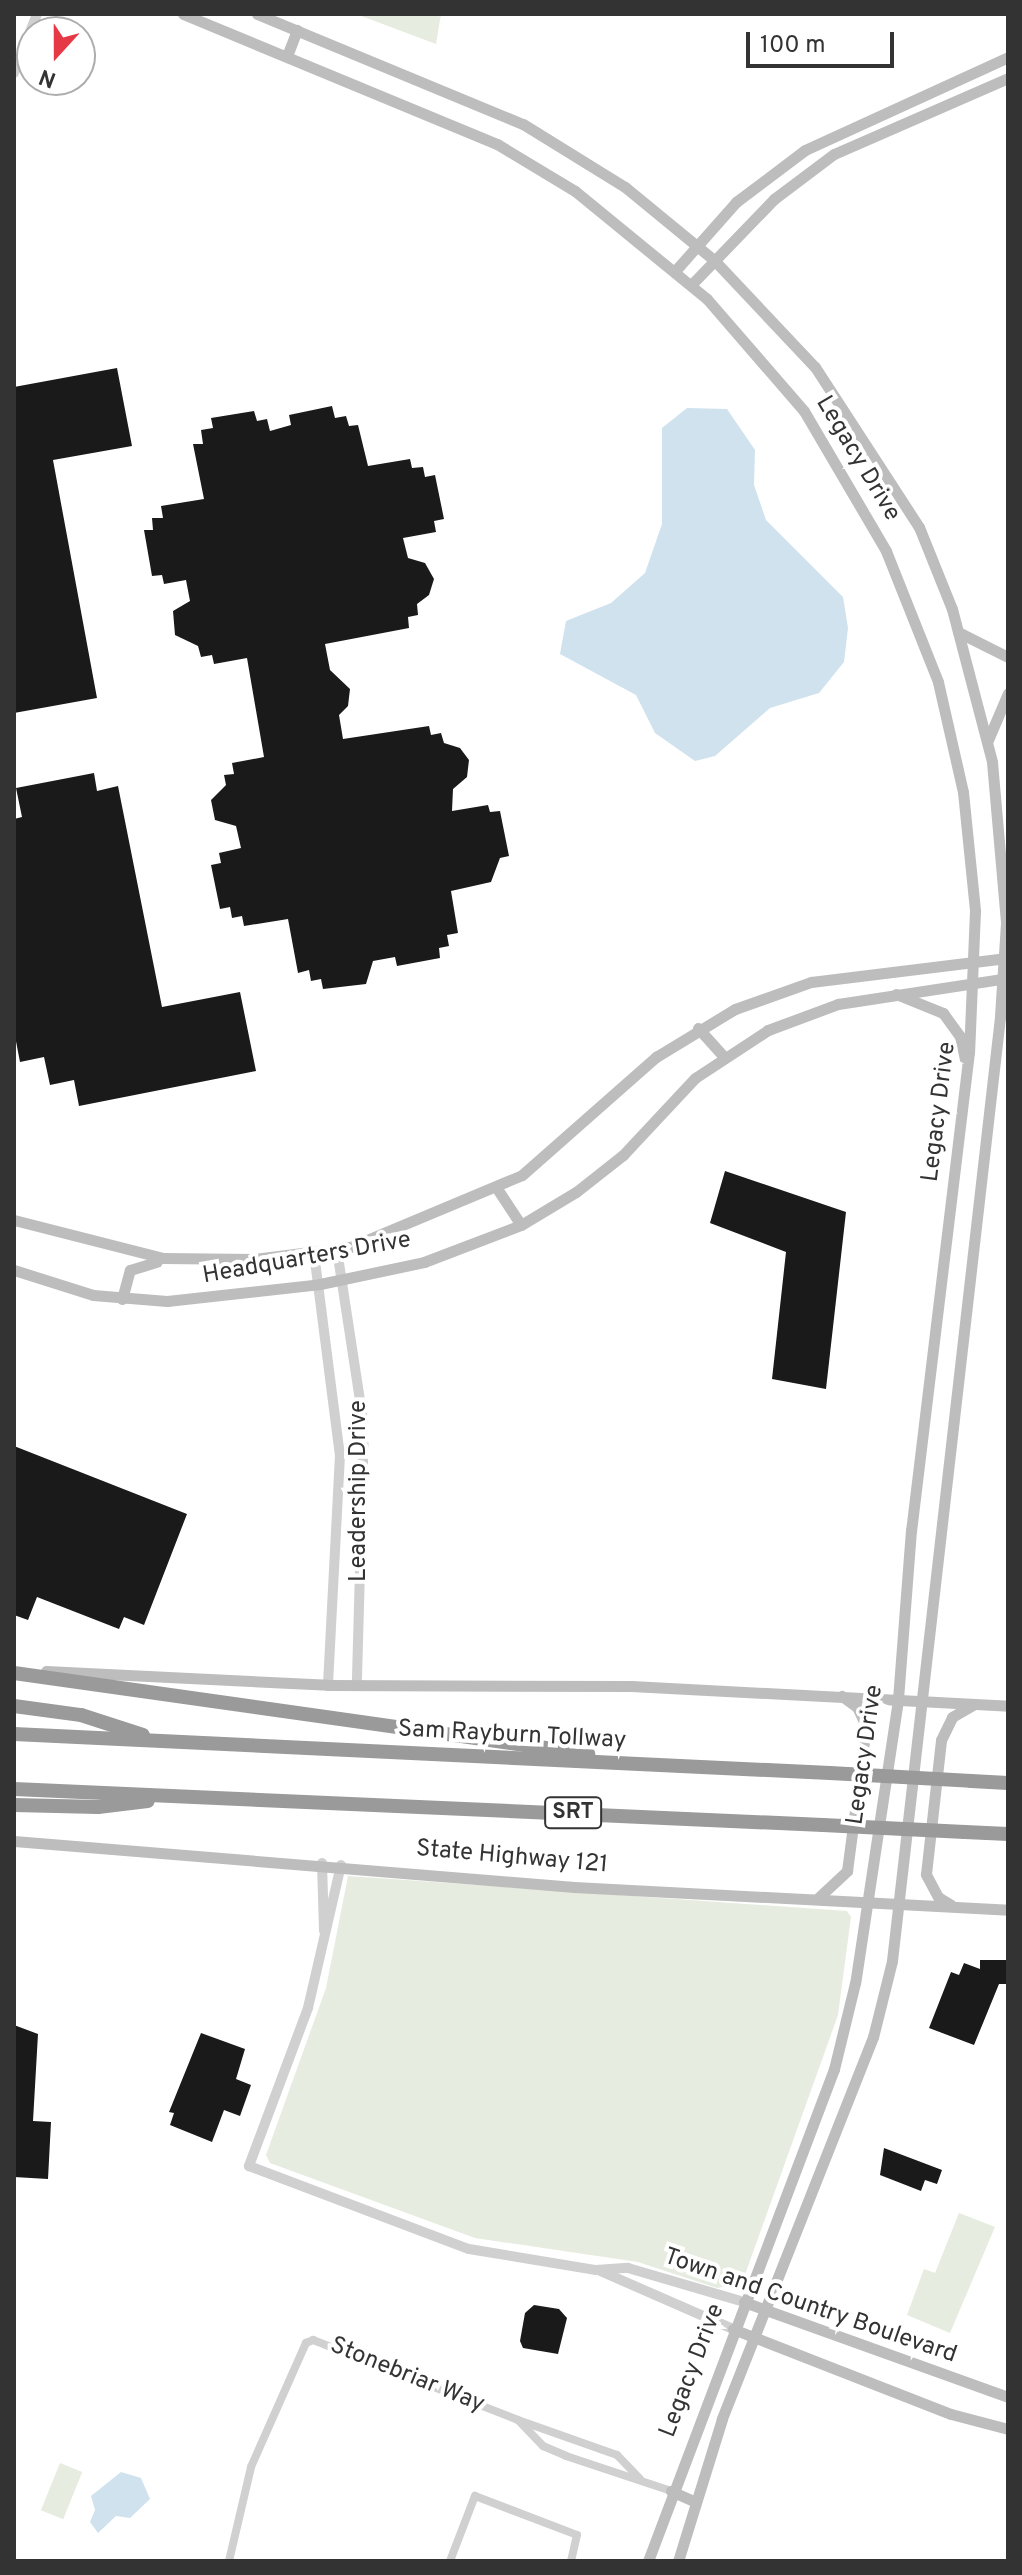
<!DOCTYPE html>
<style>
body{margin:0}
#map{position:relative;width:1022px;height:2575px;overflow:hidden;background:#fff;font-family:Overpass,sans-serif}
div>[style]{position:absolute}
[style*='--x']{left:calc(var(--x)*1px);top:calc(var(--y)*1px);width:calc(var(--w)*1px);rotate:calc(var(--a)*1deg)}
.green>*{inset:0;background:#e6ecdf;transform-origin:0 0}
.water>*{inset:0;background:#cfe2ee}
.building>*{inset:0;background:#1a1a1a}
.minor>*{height:8px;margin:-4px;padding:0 4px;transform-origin:4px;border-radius:4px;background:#d0d0d0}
.tertiary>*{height:10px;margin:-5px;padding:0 5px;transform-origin:5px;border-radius:5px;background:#d0d0d0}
.secondary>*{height:11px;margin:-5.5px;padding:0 5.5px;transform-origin:5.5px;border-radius:5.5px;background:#bdbdbd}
.motorway>*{height:14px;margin:-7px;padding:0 7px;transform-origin:7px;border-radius:7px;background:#9a9a9a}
.motorway-bridge>*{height:14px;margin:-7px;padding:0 7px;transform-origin:7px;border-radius:7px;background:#9a9a9a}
span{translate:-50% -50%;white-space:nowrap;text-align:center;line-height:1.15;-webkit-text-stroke:8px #fff;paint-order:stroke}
.shield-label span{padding:2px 6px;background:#fff;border:2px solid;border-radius:6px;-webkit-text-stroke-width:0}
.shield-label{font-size:22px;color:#333;font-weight:700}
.street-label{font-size:24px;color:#333}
.frame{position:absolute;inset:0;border:16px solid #333;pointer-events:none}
.north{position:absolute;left:16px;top:16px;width:80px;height:80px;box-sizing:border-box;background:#fff;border:2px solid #adadad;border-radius:50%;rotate:201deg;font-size:22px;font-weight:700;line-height:32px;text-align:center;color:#333}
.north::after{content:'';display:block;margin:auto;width:28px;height:36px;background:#e63946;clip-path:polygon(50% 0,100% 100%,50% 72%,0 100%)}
.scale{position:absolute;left:746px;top:32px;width:148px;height:36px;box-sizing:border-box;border:4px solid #333;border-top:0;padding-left:10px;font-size:24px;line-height:28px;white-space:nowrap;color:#333;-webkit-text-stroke:6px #fff;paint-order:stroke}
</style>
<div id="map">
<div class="green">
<i style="clip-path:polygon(356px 14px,441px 14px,436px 44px)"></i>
<i style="clip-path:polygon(348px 1876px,847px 1911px,851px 1917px,838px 2015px,742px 2283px,717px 2288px,638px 2262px,475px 2238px,270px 2163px,266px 2155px,326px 1988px)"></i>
<i style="clip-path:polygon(959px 2213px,995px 2227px,950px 2333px,907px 2315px,924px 2269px,935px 2273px)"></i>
<i style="left:60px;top:2463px;width:24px;height:51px;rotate:22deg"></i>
</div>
<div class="water">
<i style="clip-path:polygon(687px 408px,727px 409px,755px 450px,754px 485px,766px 520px,843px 597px,848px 628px,844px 662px,819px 693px,770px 708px,715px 756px,695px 761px,655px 733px,636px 695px,560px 654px,566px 621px,611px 603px,645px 573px,662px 524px,662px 428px)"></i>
<i style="clip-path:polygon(121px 2472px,141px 2478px,150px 2499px,130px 2518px,116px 2516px,98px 2533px,90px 2522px,95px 2510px,91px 2496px)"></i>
</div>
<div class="building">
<i style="clip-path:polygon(117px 368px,132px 446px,53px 460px,97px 698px,14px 713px,14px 387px)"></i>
<i style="clip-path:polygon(332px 406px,335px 418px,346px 416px,349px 426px,358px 425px,368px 466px,410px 459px,412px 468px,423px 467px,425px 477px,435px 475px,444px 519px,434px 521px,436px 532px,403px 538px,408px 558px,425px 563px,434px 579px,429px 595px,417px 604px,418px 615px,408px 617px,409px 628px,325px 644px,330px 670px,350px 689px,348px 706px,339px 715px,343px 739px,429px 726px,431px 735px,441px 733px,444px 743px,460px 748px,469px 760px,467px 777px,453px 789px,452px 811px,488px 805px,490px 812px,500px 811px,509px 856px,500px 858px,491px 882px,451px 891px,458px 933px,447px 935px,449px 946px,439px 948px,440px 958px,397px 966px,395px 957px,373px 961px,366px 984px,323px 989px,321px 979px,311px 981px,309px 970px,298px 973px,288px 919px,244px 926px,242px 916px,232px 918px,230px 907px,220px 909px,211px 865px,221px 863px,219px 853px,241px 848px,236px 826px,215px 820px,211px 800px,226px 785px,224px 775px,234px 774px,232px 763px,264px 757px,247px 658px,214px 664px,212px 655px,201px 657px,198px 646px,175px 635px,173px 611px,190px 601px,186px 580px,164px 584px,162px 575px,152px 576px,144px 530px,153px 530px,152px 518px,163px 518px,161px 506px,204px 499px,193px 444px,203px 444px,201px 430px,213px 428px,211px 418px,254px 411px,257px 421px,267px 419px,270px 431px,291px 425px,289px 415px)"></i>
<i style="clip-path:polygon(94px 773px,97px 791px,118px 786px,162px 1007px,240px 992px,256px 1071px,79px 1106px,74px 1080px,50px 1085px,44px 1057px,20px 1062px,14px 1031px,14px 819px,22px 817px,16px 788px)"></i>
<i style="clip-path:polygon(725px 1171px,846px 1212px,826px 1389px,772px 1379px,786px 1252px,710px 1223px)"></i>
<i style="clip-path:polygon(14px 1446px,187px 1514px,144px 1625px,124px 1617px,119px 1629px,37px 1597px,28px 1620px,14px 1615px)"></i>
<i style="clip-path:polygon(980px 1960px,1008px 1960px,1008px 1984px,999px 1984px,974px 2045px,929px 2028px,951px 1972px,959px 1975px,964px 1963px,980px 1969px)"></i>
<i style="clip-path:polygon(14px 2025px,38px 2034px,33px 2121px,51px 2122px,48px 2179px,14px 2177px)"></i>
<i style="clip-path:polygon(201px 2033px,245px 2049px,236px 2079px,251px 2085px,240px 2116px,224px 2110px,212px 2142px,170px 2125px,174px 2113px,169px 2112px)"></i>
<i style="clip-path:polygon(884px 2148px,942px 2170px,937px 2184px,925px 2180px,921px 2191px,880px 2175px)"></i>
<i style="clip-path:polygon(534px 2305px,559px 2309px,567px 2318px,558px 2354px,523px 2348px,520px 2341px,525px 2313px)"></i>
</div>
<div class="minor">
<i style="--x:518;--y:2420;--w:105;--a:19.5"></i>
<i style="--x:617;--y:2455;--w:33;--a:46"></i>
<i style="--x:229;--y:2561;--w:97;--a:-76.8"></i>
<i style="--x:251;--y:2467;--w:136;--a:-66.1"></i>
<i style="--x:306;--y:2343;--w:8;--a:-23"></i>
<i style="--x:313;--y:2340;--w:220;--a:21.3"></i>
<i style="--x:518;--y:2420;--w:36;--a:46"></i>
<i style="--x:543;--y:2446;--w:25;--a:23"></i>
<i style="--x:566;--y:2456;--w:111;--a:18.4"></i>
<i style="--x:450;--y:2561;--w:70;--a:-69"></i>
<i style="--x:475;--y:2496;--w:109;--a:20.9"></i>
<i style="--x:577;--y:2535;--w:27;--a:103"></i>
</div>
<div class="tertiary">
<i style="--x:14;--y:73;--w:63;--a:-68.7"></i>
<i style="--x:337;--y:1250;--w:179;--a:81.3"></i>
<i style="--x:364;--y:1427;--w:258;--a:91.6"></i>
<i style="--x:314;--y:1253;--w:204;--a:82.7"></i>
<i style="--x:340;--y:1455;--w:230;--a:93"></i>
<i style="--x:322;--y:1863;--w:68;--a:88.3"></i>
<i style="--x:341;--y:1865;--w:147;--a:103"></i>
<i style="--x:308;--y:2008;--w:169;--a:110.5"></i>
<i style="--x:249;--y:2166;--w:235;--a:20.7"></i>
<i style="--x:469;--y:2249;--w:129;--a:9.4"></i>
<i style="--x:596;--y:2270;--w:32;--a:-4"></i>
<i style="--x:628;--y:2268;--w:121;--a:16.3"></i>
<i style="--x:598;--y:2270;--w:147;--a:23.6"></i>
</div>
<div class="secondary">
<i style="--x:183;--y:14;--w:340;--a:22.5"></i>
<i style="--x:497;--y:144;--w:91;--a:31.1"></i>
<i style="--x:575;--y:191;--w:171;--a:39.3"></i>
<i style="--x:707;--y:299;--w:148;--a:49.1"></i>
<i style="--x:804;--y:411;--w:162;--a:59.6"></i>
<i style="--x:886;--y:551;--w:141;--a:68.3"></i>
<i style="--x:938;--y:682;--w:113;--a:77.2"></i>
<i style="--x:963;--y:792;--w:120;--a:84.2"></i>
<i style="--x:975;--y:911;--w:141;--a:92.4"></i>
<i style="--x:969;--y:1052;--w:482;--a:96.9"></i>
<i style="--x:911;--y:1530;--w:170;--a:94.4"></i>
<i style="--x:898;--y:1700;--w:286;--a:98.6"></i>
<i style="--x:855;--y:1983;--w:89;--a:103.7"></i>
<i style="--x:834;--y:2069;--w:526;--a:110.71"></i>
<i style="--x:257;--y:14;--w:288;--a:22.5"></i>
<i style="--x:523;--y:124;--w:120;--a:31.7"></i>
<i style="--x:625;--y:187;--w:115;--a:39.4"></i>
<i style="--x:714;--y:260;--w:147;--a:46.7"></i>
<i style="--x:815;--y:367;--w:191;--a:57"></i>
<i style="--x:919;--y:527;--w:88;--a:68.1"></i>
<i style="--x:952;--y:609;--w:158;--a:75.3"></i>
<i style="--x:992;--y:762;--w:162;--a:85"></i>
<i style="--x:1006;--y:923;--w:94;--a:93.7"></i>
<i style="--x:1000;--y:1017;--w:950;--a:96.53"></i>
<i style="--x:892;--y:1961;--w:78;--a:104"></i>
<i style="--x:873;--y:2037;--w:411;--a:111.6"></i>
<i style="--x:722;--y:2419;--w:149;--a:107.2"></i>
<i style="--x:287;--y:56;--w:28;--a:-69"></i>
<i style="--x:675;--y:271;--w:92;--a:-48.5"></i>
<i style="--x:736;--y:202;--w:86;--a:-37"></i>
<i style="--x:805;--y:150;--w:223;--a:-24.6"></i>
<i style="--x:691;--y:285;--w:120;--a:-46"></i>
<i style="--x:774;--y:199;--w:75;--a:-36.9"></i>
<i style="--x:834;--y:154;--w:190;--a:-23.6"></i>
<i style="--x:958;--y:632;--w:56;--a:26.6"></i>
<i style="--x:988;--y:740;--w:51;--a:-66.9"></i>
<i style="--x:896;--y:994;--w:51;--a:22"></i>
<i style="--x:943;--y:1013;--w:29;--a:54"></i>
<i style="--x:960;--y:1036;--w:24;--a:78"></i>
<i style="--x:698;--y:1028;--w:40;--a:48"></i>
<i style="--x:496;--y:1187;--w:45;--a:56.7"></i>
<i style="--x:14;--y:1220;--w:154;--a:14.3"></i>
<i style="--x:163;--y:1258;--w:91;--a:0.6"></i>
<i style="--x:254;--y:1259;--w:97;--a:-7.1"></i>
<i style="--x:350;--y:1247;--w:186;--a:-22.7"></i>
<i style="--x:522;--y:1175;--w:179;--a:-41.4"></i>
<i style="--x:656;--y:1057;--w:92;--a:-31.3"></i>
<i style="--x:735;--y:1009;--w:81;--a:-19.6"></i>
<i style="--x:811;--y:982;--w:197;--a:-7"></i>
<i style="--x:14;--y:1270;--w:83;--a:17.6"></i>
<i style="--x:93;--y:1295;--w:74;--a:4.6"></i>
<i style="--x:167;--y:1301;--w:154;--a:-6.3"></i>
<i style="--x:320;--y:1284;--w:106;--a:-11.9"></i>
<i style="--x:424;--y:1262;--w:104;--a:-20.9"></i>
<i style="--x:521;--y:1225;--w:64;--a:-31"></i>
<i style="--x:576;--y:1192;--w:60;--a:-38.2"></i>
<i style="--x:623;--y:1155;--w:105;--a:-46.9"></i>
<i style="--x:695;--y:1078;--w:87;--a:-33.3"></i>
<i style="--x:768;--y:1030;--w:75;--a:-20.4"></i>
<i style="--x:838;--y:1004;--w:171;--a:-8.7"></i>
<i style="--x:122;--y:1299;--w:30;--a:-75"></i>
<i style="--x:130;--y:1270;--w:28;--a:-17"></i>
<i style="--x:46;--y:1671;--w:282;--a:2.8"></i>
<i style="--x:328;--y:1685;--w:303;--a:0.2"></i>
<i style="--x:631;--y:1686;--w:378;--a:3"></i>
<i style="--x:14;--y:1841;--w:562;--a:4.7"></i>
<i style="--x:574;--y:1887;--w:435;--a:3"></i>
<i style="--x:818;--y:1898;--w:40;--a:-43"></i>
<i style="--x:847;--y:1871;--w:146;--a:-82.5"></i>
<i style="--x:866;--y:1726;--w:21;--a:-115"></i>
<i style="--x:857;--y:1707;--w:19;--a:-144"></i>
<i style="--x:951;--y:1905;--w:15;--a:-148"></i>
<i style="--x:938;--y:1897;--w:26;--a:-118"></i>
<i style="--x:926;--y:1874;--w:135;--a:-83.6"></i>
<i style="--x:941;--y:1740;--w:25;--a:-64"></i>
<i style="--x:952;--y:1717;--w:24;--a:-30"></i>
<i style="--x:744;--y:2302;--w:281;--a:19.8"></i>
<i style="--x:733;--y:2329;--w:234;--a:21.3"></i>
<i style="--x:951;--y:2414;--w:59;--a:14.7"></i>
<i style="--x:671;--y:2491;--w:24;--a:24"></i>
</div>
<div class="motorway">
<i style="--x:14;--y:1673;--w:580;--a:8.03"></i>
<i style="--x:14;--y:1706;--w:68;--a:7.7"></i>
<i style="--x:81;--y:1715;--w:65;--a:17.9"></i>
<i style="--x:14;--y:1734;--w:817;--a:2.74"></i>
<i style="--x:971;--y:1781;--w:37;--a:3"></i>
<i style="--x:14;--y:1789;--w:810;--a:2.55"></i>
<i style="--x:14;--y:1805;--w:84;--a:1.4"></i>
<i style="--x:98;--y:1807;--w:50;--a:-6.8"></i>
<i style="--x:965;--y:1832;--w:43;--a:2.7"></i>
</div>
<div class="motorway-bridge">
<i style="--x:830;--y:1773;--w:141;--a:3.2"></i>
<i style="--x:823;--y:1825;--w:142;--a:2.8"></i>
</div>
<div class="shield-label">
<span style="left:573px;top:1813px">SRT</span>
</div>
<div class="street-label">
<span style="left:857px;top:459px;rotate:59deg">Legacy Drive</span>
<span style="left:940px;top:1112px;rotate:-83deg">Legacy Drive</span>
<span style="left:307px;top:1259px;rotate:-10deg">Headquarters Drive</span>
<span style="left:360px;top:1491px;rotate:-90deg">Leadership Drive</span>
<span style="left:512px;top:1736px;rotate:3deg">Sam Rayburn Tollway</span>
<span style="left:866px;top:1755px;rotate:-82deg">Legacy Drive</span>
<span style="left:512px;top:1858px;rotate:5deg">State Highway 121</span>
<span style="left:810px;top:2307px;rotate:19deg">Town and Country Boulevard</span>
<span style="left:693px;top:2371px;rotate:-69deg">Legacy Drive</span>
<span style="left:407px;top:2376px;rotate:22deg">Stonebriar Way</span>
</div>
<div class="frame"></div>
<div class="north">N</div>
<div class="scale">100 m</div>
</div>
